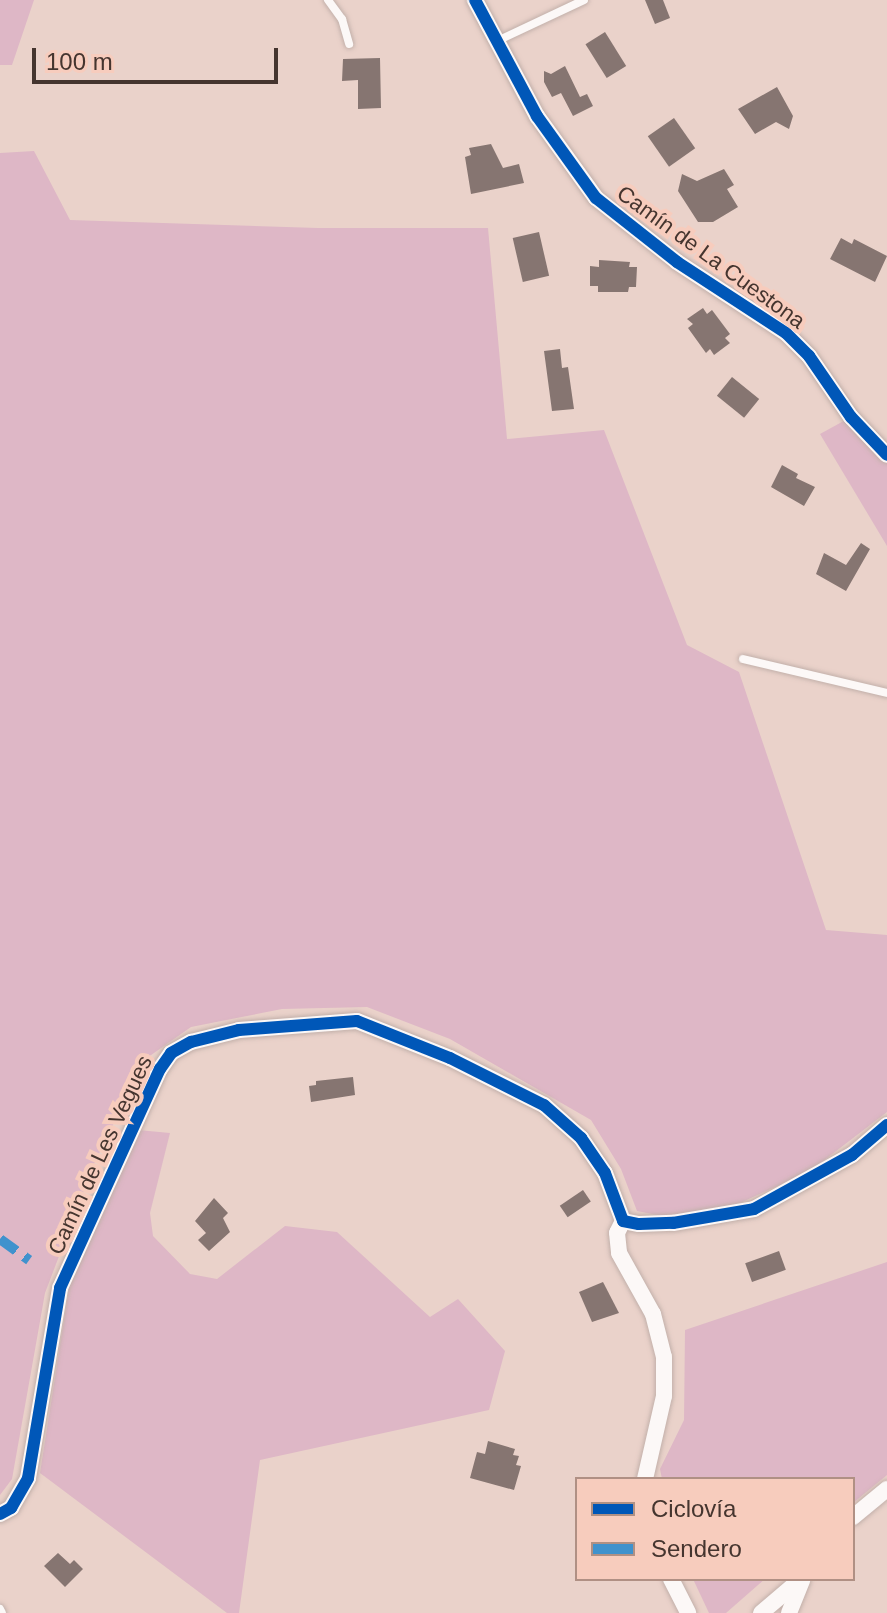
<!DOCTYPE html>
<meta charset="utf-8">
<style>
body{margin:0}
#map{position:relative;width:887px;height:1613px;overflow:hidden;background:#ead2ca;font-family:Helvetica,sans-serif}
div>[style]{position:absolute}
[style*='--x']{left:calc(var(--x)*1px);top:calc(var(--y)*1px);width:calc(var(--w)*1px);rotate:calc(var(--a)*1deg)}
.green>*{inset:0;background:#deb7c6}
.building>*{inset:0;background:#867571;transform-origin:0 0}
.roads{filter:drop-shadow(0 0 2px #c2b0aa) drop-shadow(0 0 2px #c2b0aa)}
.lane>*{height:8px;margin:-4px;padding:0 4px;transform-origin:4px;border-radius:4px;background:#fcf8f7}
.street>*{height:16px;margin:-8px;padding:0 8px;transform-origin:8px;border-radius:8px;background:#fcf8f7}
.quiet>*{height:10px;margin-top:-5px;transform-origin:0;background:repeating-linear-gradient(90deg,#4092cd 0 20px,transparent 0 30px)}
.cycleway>*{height:12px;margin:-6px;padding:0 6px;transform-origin:6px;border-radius:6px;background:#0057b8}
span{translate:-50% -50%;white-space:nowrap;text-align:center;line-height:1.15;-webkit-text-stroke:8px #f7ccbd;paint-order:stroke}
.street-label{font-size:22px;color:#45352f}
.legend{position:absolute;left:575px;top:1477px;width:280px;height:104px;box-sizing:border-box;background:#f7ccbd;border:2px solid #b09084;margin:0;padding:10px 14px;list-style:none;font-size:24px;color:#45352f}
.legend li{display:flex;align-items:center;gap:16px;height:40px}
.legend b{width:40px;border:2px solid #b09084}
.scale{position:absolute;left:32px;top:48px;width:246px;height:36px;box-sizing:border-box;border:4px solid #45352f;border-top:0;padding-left:10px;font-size:24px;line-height:28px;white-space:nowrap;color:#45352f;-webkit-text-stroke:6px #f7ccbd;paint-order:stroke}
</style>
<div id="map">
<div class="green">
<i style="clip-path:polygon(0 0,34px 0,12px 65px,0 65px)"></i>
<i style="clip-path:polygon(34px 151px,70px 220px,318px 228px,488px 228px,507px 439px,604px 430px,687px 645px,739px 672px,826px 930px,887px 935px,887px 1112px,810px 1171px,729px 1208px,662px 1216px,637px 1211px,621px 1169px,591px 1120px,450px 1039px,367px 1007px,282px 1009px,191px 1027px,144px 1060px,95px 1162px,45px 1293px,12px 1479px,0 1495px,0 153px)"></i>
<i style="clip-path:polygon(851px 417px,887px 455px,887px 546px,820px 434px)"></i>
<i style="clip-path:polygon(138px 1130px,170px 1133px,150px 1213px,153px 1236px,190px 1274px,217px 1279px,285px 1226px,337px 1232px,430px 1317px,458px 1299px,505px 1351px,489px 1410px,260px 1460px,239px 1613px,227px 1613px,40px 1473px,69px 1288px)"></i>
<i style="clip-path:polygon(887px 1262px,887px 1475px,853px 1503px,853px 1479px,662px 1479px,660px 1469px,684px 1420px,685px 1330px)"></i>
<i style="clip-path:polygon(693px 1579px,765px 1579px,726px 1613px,709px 1613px)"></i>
</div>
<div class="building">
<i style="clip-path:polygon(645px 0,663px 0,670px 18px,655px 24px)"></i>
<i style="left:605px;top:32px;width:40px;height:23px;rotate:58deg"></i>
<i style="clip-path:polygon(380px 58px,381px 108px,358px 109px,358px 80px,342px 81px,343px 59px)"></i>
<i style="clip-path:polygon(565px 66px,580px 97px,587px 94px,593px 106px,573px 116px,561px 93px,552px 97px,544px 82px,544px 71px,551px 74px)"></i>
<i style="clip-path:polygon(777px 87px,793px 116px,789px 129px,776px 122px,755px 134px,738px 109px)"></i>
<i style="left:674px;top:118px;width:37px;height:32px;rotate:55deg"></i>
<i style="clip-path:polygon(491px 144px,503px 168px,519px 164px,524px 183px,471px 194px,465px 157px,471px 155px,469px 148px)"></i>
<i style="clip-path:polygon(724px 169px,734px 185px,727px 189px,738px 207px,713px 222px,698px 222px,678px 191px,682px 174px,697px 181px)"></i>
<i style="left:539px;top:232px;width:45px;height:27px;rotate:77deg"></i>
<i style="clip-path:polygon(841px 238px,852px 244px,854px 239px,887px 256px,875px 282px,830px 259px)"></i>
<i style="clip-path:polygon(599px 260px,630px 262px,629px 267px,637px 267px,636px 287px,629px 287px,628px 292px,598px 292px,598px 286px,590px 286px,590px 266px,599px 267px)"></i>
<i style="clip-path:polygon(703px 308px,707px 314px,712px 310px,730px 334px,725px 338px,730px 343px,714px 355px,710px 349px,706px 353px,688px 328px,693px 324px,687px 319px)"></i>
<i style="clip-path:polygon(560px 349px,562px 368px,568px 367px,574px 409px,552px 411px,544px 351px)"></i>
<i style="left:732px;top:377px;width:35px;height:24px;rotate:39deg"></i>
<i style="clip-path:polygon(782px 465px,798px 474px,796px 478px,815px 487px,804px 506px,771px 487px)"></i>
<i style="clip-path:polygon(861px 543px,870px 549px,846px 591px,816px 574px,824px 553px,846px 565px)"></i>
<i style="clip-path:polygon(353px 1077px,355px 1095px,311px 1102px,309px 1086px,316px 1085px,316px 1081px)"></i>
<i style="left:583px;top:1190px;width:14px;height:28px;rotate:56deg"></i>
<i style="clip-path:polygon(214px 1198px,228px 1213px,223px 1218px,230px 1232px,209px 1251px,198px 1240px,206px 1233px,195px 1221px)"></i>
<i style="left:779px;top:1251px;width:20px;height:36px;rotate:70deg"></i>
<i style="clip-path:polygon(603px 1282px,619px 1313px,592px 1322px,579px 1292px)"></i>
<i style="clip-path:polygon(488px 1441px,515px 1449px,513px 1455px,519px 1456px,516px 1465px,521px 1466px,514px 1490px,470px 1478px,477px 1452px,485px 1454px)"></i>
<i style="clip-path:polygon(58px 1553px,70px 1564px,74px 1560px,83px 1569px,65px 1587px,44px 1566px)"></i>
</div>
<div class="roads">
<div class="lane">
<i style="--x:328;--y:0;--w:24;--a:54"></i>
<i style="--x:342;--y:19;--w:26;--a:74"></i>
<i style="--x:497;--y:41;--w:96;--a:-25.2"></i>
<i style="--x:743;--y:659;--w:148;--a:13.3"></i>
<i style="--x:0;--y:1609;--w:4;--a:63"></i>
</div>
<div class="street">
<i style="--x:475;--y:0;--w:132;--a:61.9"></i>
<i style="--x:537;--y:116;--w:101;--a:54.3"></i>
<i style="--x:596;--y:198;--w:103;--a:38.3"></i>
<i style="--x:677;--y:262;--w:130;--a:33.1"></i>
<i style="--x:786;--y:333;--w:33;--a:45"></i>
<i style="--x:809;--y:356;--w:74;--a:55.5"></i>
<i style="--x:851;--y:417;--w:52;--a:46.5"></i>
<i style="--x:623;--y:1221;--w:13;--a:117"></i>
<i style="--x:617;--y:1233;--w:20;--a:84"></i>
<i style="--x:619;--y:1253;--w:70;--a:60.9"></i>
<i style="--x:653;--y:1314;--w:44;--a:75.7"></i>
<i style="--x:664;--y:1357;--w:39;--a:90"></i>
<i style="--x:664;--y:1396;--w:85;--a:102.9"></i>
<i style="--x:0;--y:1514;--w:13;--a:-29"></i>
<i style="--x:11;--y:1508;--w:34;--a:-60"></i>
<i style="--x:28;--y:1478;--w:193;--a:-80.4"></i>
<i style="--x:60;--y:1288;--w:241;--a:-65.5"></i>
<i style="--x:160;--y:1069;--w:19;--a:-55"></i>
<i style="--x:171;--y:1053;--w:23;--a:-29"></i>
<i style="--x:191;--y:1042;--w:49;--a:-14"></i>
<i style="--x:239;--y:1030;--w:118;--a:-4.4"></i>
<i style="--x:357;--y:1021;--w:100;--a:21.7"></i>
<i style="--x:450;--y:1058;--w:105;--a:26.6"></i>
<i style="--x:544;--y:1105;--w:50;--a:41.7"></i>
<i style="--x:581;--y:1138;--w:42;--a:55.6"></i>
<i style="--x:605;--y:1173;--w:51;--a:69.4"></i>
<i style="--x:623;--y:1221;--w:16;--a:11"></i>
<i style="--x:639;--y:1224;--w:34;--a:-2"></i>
<i style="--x:673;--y:1223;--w:82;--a:-9.8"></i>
<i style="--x:754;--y:1209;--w:112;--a:-28.9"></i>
<i style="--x:852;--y:1155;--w:46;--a:-40.6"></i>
<i style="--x:853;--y:1517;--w:44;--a:-39.5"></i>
<i style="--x:671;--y:1579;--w:38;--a:63"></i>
<i style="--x:761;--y:1613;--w:52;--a:-40.4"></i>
<i style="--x:789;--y:1613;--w:35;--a:-68"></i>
</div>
</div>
<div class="quiet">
<i style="--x:0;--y:1239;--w:36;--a:36"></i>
</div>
<div class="cycleway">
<i style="--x:475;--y:0;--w:132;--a:61.9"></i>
<i style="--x:537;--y:116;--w:101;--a:54.3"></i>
<i style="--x:596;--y:198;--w:103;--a:38.3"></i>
<i style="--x:677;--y:262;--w:130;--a:33.1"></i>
<i style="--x:786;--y:333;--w:33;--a:45"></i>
<i style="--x:809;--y:356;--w:74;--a:55.5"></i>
<i style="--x:851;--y:417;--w:52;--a:46.5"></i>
<i style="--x:0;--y:1514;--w:13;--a:-29"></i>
<i style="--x:11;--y:1508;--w:34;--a:-60"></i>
<i style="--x:28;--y:1478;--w:193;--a:-80.4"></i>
<i style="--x:60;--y:1288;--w:241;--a:-65.5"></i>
<i style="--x:160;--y:1069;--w:19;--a:-55"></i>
<i style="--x:171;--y:1053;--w:23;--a:-29"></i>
<i style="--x:191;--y:1042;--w:49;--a:-14"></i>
<i style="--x:239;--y:1030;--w:118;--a:-4.4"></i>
<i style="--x:357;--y:1021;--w:100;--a:21.7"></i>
<i style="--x:450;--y:1058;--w:105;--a:26.6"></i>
<i style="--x:544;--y:1105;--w:50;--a:41.7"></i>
<i style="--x:581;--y:1138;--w:42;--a:55.6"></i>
<i style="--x:605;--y:1173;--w:51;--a:69.4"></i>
<i style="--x:623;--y:1221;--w:16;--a:11"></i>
<i style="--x:639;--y:1224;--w:34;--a:-2"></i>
<i style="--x:673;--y:1223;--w:82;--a:-9.8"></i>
<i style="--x:754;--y:1209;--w:112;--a:-28.9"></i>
<i style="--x:852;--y:1155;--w:46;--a:-40.6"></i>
</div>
<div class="street-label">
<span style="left:711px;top:257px;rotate:36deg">Camín de La Cuestona</span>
<span style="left:100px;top:1155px;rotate:-65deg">Camín de Les Vegues</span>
</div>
<ul class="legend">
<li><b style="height:10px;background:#0057b8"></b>Ciclovía</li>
<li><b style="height:10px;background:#4092cd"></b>Sendero</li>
</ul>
<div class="scale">100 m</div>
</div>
